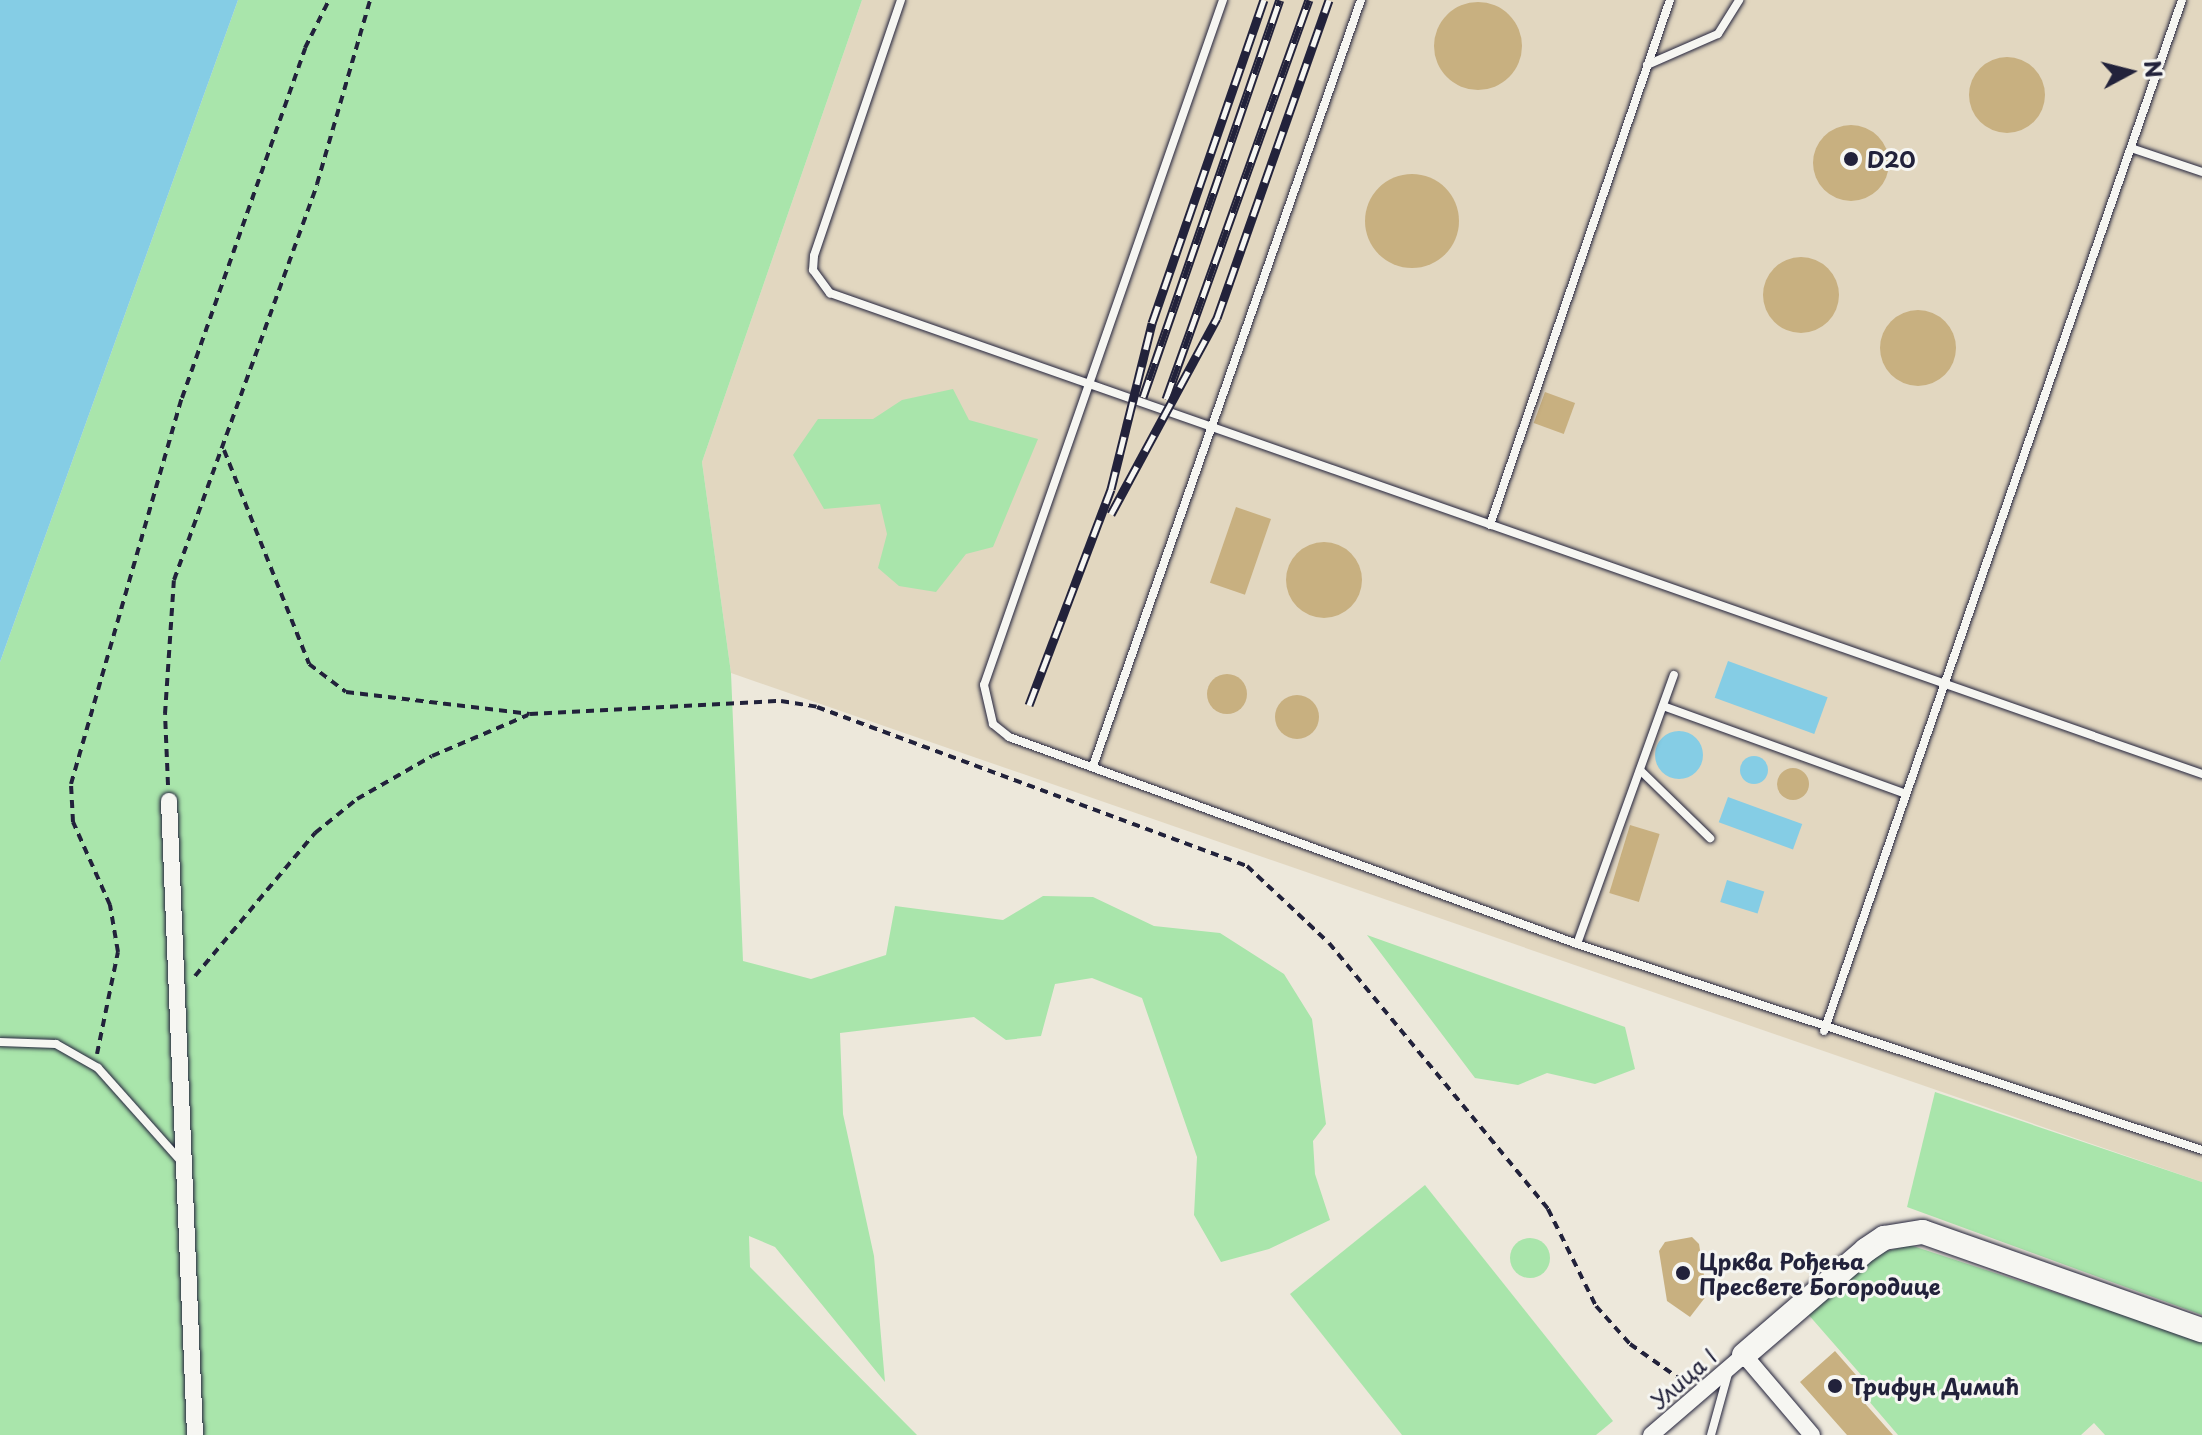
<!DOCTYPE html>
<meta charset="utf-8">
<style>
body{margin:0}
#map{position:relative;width:2202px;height:1435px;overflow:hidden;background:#ede8db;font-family:"Playpen Sans",sans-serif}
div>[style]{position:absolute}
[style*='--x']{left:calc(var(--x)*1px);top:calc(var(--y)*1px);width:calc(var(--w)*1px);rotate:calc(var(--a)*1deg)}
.built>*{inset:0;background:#e2d7c0}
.green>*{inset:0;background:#a9e5ab}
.round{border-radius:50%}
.water>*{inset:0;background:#85cde5;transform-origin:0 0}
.building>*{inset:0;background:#c8b080;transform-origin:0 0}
.path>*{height:4px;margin-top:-2px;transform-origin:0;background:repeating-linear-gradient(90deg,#22223b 0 8px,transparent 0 14px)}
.roads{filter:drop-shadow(0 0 2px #22223b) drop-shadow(0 0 2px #22223b)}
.lane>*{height:8px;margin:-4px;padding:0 4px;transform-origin:4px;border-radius:4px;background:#f6f6f2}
.street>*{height:16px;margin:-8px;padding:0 8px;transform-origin:8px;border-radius:8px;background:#f6f6f2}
.secondary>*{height:24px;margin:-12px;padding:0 12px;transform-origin:12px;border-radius:12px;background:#f6f6f2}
.rail>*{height:9px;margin-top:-4.5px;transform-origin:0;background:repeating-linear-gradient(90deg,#f6f6f2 0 18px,#22223b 0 36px);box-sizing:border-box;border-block:2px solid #22223b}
.dots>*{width:22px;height:22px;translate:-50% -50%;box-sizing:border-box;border:4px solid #f6f6f2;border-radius:50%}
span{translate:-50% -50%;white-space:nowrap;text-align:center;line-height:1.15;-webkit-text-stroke:6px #f6f6f2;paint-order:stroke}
.poi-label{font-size:22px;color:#22223b;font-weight:700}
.left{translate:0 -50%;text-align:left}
.street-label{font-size:22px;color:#22223b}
.north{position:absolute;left:2090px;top:32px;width:80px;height:80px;-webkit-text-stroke:6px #f6f6f2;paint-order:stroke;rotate:83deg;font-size:22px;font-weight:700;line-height:32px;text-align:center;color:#22223b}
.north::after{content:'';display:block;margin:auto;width:28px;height:36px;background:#22223b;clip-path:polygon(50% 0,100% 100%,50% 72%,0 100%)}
</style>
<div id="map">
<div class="built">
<i style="clip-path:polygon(862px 0,2202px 0,2202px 1182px,731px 673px,702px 462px)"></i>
</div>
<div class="green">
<i style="clip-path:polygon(238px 0,862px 0,702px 462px,731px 673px,743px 961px,811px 979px,886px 955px,895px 906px,1003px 920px,1043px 896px,1093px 897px,1154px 926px,1220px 933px,1284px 974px,1312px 1019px,1326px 1124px,1313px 1141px,1315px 1174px,1330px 1220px,1269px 1249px,1221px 1262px,1194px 1215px,1197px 1157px,1142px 998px,1092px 978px,1055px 984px,1041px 1036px,1006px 1040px,974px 1017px,840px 1033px,843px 1114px,874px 1256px,885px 1382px,775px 1247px,749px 1236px,750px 1267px,917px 1435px,0 1435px,0 662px)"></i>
<i style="clip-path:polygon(953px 389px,969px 420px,1038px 439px,993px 547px,966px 554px,936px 592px,899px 586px,878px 568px,887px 534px,880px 504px,824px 509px,793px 455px,818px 419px,873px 419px,902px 400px)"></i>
<i style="clip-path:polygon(1367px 935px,1625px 1027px,1635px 1069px,1595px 1084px,1547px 1073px,1518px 1085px,1475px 1078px)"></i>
<i style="clip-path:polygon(1935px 1092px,2202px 1182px,2202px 1315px,1907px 1207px)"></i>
<i style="clip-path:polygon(1425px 1185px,1613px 1421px,1596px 1435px,1402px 1435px,1290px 1294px)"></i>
<i class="round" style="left:1510px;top:1238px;width:40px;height:40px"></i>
<i style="clip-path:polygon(1910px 1245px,2202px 1341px,2202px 1435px,2105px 1435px,2094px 1423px,2081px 1435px,1898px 1435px,1868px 1400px,1876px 1392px,1807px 1313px,1876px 1254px)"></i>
</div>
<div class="water">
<i style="clip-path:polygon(0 0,238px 0,0 662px)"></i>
<i style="left:1728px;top:661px;width:106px;height:39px;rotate:20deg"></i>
<i class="round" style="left:1655px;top:731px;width:48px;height:48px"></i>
<i class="round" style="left:1740px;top:756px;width:28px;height:28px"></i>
<i style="left:1728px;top:797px;width:79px;height:27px;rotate:20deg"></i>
<i style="left:1727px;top:880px;width:39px;height:23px;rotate:17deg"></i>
</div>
<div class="building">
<i class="round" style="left:1434px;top:2px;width:88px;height:88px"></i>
<i class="round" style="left:1969px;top:57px;width:76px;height:76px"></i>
<i class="round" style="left:1813px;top:125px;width:76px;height:76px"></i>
<i class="round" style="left:1365px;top:174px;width:94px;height:94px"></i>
<i class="round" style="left:1763px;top:257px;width:76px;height:76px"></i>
<i class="round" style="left:1880px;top:310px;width:76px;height:76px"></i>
<i style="left:1545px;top:392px;width:32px;height:33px;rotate:20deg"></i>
<i style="left:1236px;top:507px;width:37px;height:80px;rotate:19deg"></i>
<i class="round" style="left:1286px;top:542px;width:76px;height:76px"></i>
<i class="round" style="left:1207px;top:674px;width:40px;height:40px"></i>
<i class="round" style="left:1275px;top:695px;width:44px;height:44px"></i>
<i class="round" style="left:1777px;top:768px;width:32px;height:32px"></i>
<i style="left:1630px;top:825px;width:31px;height:71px;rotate:17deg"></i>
<i style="clip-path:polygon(1692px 1237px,1699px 1244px,1707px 1295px,1690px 1317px,1667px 1301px,1659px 1251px,1665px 1242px)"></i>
<i style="clip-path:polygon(1835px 1351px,1870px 1391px,1861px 1399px,1893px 1435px,1847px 1435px,1800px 1382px)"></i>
</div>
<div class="path">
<i style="--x:224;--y:450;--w:230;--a:68.3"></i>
<i style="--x:309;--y:664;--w:46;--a:37.1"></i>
<i style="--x:346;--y:692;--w:185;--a:6.8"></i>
<i style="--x:530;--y:714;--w:251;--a:-3"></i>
<i style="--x:781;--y:701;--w:36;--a:9"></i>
<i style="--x:817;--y:707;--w:458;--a:20.3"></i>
<i style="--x:1247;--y:866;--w:112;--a:43.2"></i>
<i style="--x:1329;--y:943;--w:345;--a:50.5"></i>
<i style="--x:1548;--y:1209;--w:108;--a:63.7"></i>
<i style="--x:1596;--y:1306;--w:51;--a:48.2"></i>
<i style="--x:1630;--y:1344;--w:66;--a:35.1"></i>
<i style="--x:168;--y:785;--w:71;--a:-92.4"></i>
<i style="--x:165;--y:714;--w:134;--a:-86.2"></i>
<i style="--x:174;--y:580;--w:421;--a:-70.1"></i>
<i style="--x:317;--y:184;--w:191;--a:-73.9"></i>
<i style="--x:195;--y:976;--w:187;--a:-50"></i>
<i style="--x:315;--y:833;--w:54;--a:-39"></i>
<i style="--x:357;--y:799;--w:86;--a:-29.8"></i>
<i style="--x:432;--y:756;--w:104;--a:-23.1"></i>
<i style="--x:97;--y:1054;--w:104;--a:-78.4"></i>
<i style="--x:118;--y:952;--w:48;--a:-99.7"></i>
<i style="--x:110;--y:905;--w:91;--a:-114"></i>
<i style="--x:73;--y:822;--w:38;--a:-93"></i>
<i style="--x:71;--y:784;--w:402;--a:-74"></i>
<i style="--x:182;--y:398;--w:371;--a:-70.6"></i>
<i style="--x:305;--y:48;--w:54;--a:-63.4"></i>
</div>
<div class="roads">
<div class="lane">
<i style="--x:901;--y:0;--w:270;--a:108.8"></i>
<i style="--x:814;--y:256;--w:14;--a:94"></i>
<i style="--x:813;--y:270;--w:29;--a:54"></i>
<i style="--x:830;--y:293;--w:1454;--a:19.32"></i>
<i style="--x:1223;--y:0;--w:725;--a:109.23"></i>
<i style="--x:984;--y:685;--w:40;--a:77"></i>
<i style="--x:993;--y:724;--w:21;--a:39"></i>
<i style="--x:1009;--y:737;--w:605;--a:20.02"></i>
<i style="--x:1577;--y:944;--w:658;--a:18.24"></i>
<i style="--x:1647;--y:65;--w:77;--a:-23.6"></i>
<i style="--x:1718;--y:34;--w:40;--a:-58"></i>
<i style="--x:2131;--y:148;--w:75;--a:18.7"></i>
<i style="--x:1490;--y:525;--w:555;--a:-71.08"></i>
<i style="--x:1663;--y:706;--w:258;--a:19.9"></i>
<i style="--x:1093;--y:766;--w:812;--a:-70.72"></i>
<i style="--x:1640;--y:770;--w:98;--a:44.2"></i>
<i style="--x:1577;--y:944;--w:286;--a:-70.2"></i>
<i style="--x:1824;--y:1031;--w:1091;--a:-70.85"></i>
<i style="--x:0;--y:1042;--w:56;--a:2"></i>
<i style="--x:56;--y:1044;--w:48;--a:29.7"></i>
<i style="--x:98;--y:1068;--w:125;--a:48.3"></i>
<i style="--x:1711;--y:1435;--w:67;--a:-74.5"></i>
</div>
<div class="street">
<i style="--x:169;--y:801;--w:635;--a:87.65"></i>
<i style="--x:1651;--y:1435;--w:123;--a:-40.7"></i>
<i style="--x:1744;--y:1355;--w:105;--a:49.6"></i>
</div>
<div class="secondary">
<i style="--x:1744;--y:1355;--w:161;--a:-40.7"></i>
<i style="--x:1866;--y:1250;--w:22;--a:-34"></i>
<i style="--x:1884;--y:1238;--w:39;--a:-9"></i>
<i style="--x:1923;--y:1232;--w:296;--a:19.4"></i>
</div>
</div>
<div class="rail">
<i style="--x:1143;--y:397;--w:420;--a:-71"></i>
<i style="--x:1166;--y:399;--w:424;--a:-70.3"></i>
<i style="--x:1111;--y:514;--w:223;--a:-61.6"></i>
<i style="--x:1217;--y:318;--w:337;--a:-70.6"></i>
<i style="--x:1029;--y:705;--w:231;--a:-69.2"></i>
<i style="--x:1111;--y:489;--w:171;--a:-76.1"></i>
<i style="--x:1152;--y:323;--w:342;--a:-70.9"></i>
</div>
<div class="dots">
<i style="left:1851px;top:159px;background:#22223b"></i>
<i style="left:1683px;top:1273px;background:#22223b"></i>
<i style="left:1835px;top:1386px;background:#22223b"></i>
</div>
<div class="poi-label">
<span class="left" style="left:1867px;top:159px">D20</span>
<span class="left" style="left:1699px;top:1273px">Црква Рођења<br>Пресвете Богородице</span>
<span class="left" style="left:1851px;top:1386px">Трифун Димић</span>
</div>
<div class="street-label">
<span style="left:1683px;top:1378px;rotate:-41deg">Улица I</span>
</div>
<div class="north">N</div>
</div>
